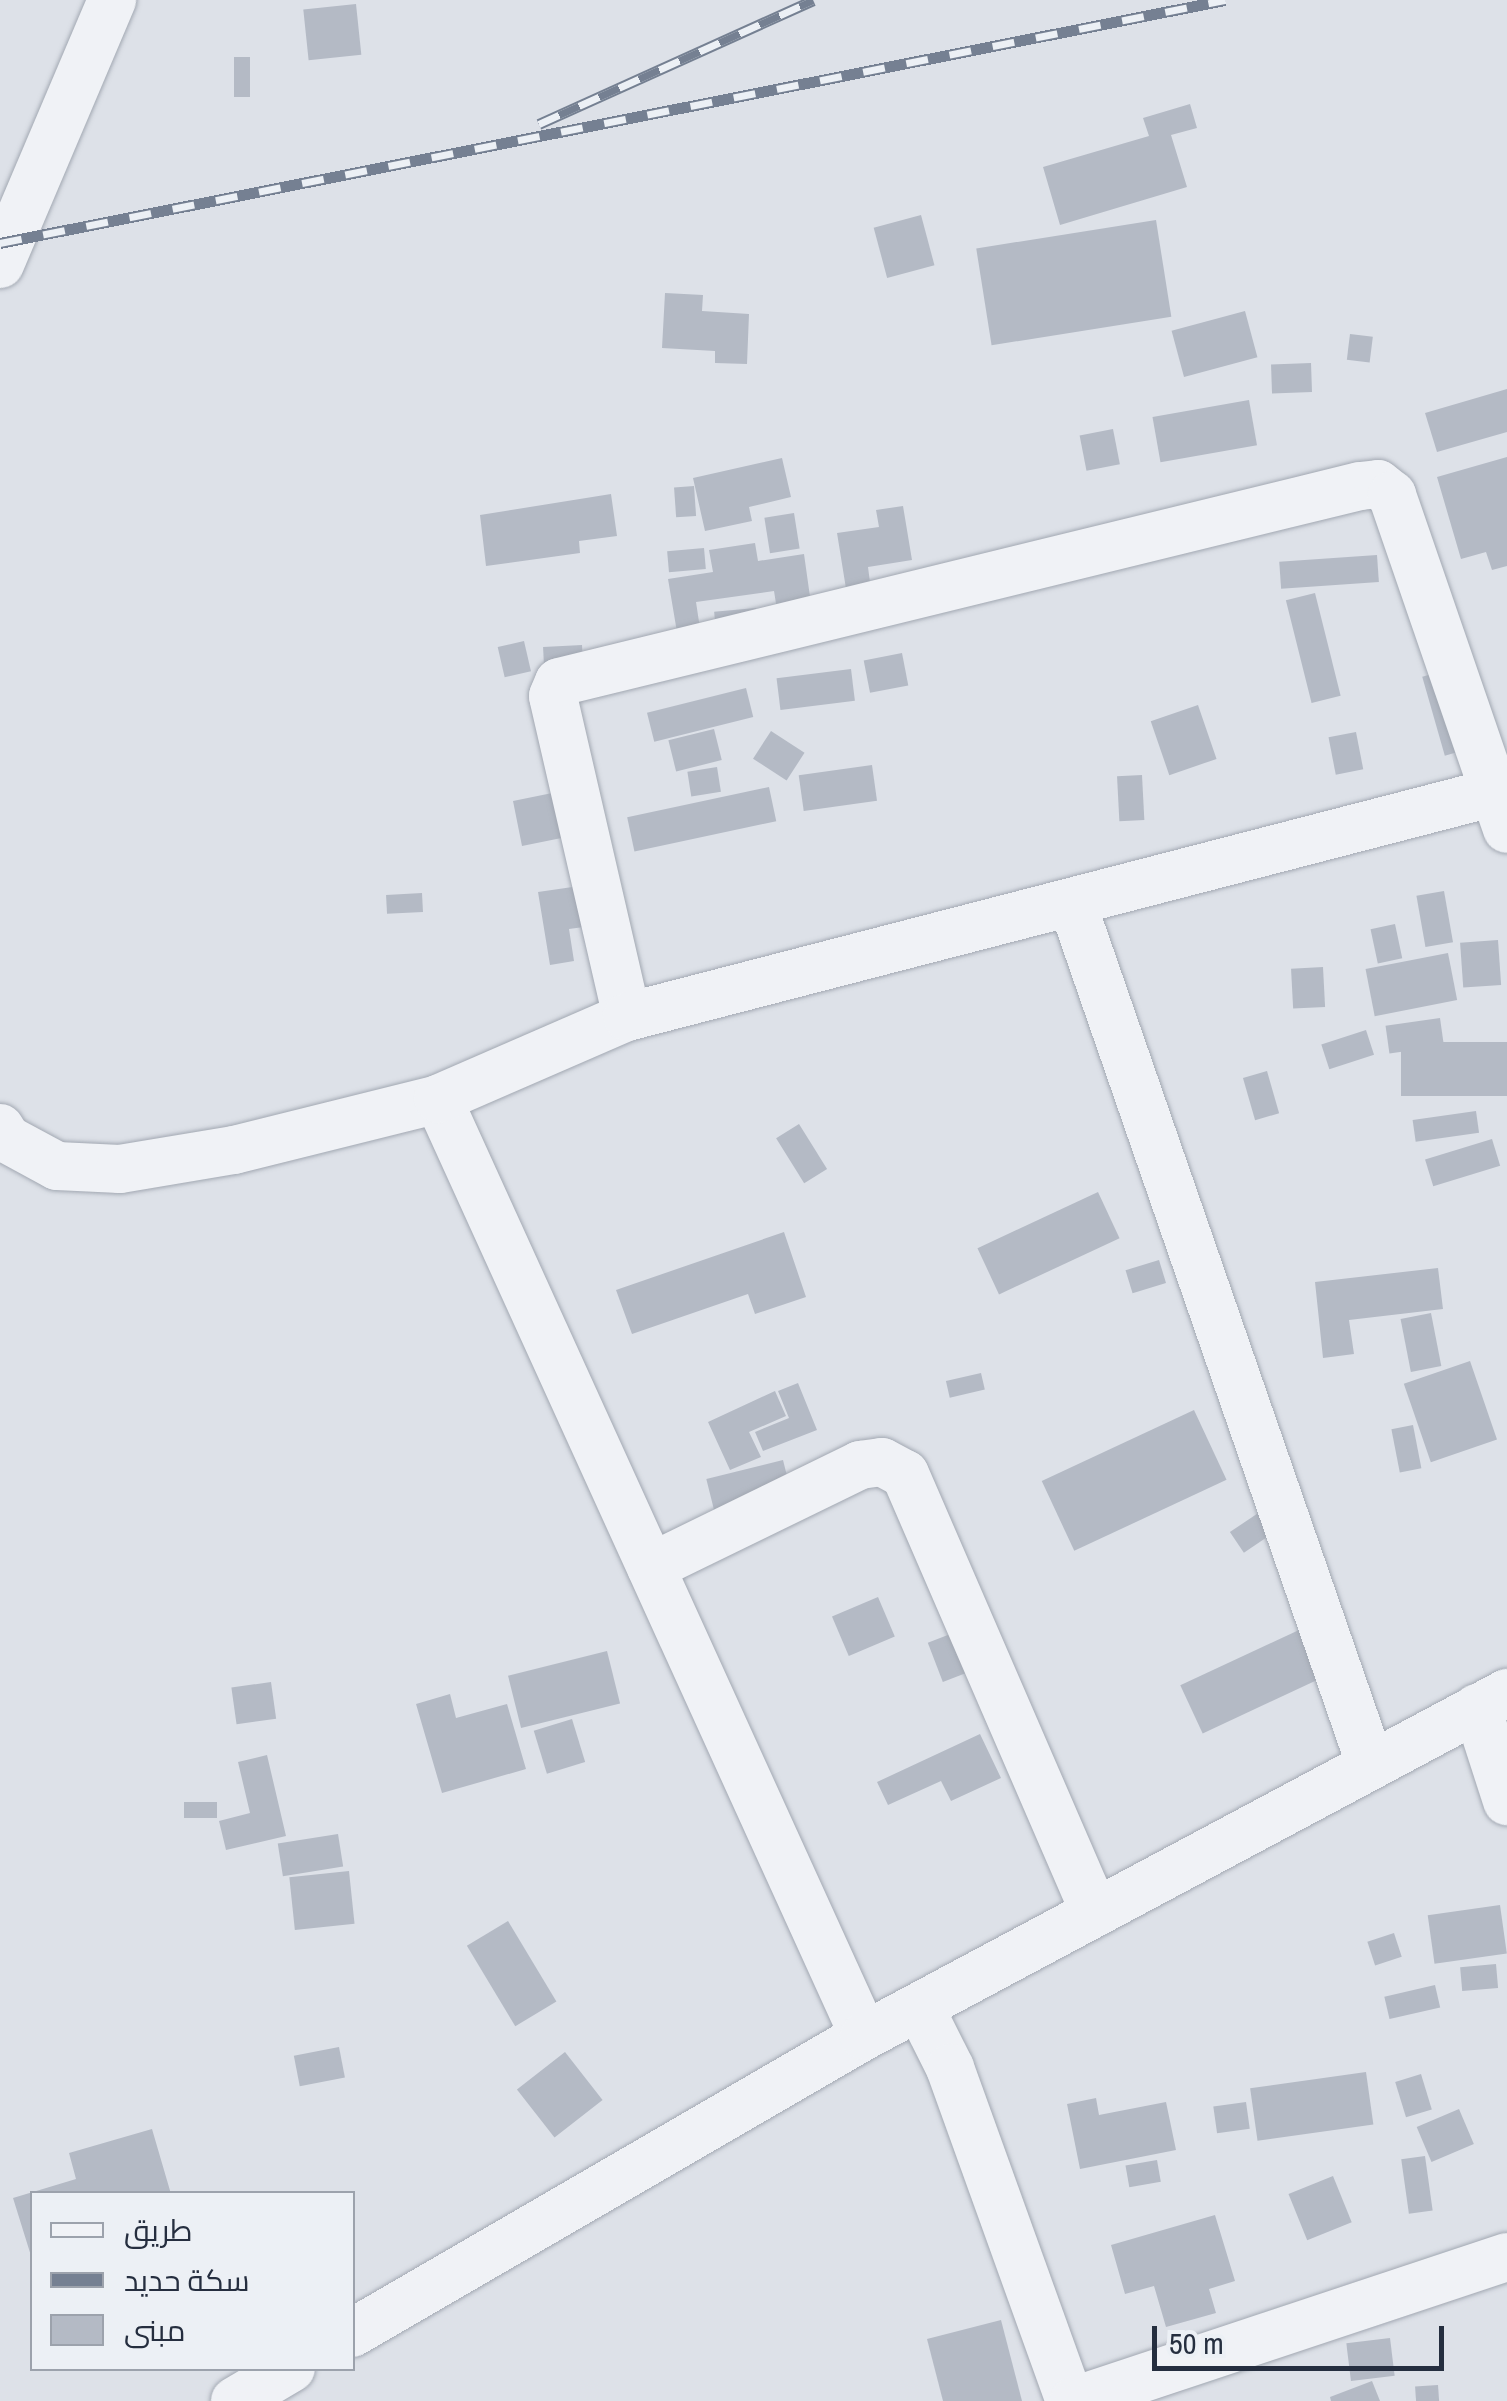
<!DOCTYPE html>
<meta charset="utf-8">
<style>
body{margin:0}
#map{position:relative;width:1507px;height:2401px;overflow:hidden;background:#dde1e8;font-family:"Archivo Narrow",Cairo,sans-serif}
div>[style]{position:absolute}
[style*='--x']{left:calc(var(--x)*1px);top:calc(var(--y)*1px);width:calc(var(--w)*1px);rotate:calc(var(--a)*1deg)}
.building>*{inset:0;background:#b4bac5;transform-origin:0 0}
.roads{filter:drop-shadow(0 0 2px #a2a8b2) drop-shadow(0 0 2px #a2a8b2)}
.minor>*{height:48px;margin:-24px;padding:0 24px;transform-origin:24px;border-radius:24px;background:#f0f2f6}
.rail>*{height:11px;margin-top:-5.5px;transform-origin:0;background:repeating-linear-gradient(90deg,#ecf0f5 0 22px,#758092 0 44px);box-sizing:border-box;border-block:2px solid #758092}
span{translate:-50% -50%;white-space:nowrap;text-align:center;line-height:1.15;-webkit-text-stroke:10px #ecf0f5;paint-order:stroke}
.legend{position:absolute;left:30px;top:2191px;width:325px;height:180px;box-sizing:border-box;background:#ecf0f5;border:2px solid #9ca2ac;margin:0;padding:12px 18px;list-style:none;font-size:30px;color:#252e3f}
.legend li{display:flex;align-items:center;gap:20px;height:50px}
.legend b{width:50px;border:2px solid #9ca2ac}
.scale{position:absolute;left:1152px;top:2326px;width:292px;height:45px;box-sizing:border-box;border:5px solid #252e3f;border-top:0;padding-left:12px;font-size:30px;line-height:35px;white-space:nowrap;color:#252e3f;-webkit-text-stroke:8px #ecf0f5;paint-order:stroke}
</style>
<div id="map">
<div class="building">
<i style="left:356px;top:4px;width:51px;height:53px;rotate:84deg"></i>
<i style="left:234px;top:57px;width:16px;height:40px"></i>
<i style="clip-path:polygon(1190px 104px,1197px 128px,1171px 135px,1187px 187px,1060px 225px,1043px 167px,1149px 136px,1143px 118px)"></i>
<i style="left:921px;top:215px;width:52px;height:49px;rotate:75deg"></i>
<i style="left:1156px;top:220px;width:98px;height:182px;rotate:81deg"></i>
<i style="clip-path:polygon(665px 293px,703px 295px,702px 311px,749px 314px,747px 364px,715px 363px,715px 351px,662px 348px)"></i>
<i style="left:1245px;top:311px;width:48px;height:76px;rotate:75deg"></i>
<i style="left:1350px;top:334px;width:23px;height:26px;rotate:7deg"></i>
<i style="left:1311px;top:363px;width:29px;height:40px;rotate:88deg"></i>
<i style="clip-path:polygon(1507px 389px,1507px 432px,1437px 452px,1425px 413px)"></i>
<i style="left:1249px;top:400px;width:46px;height:98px;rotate:80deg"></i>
<i style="left:1113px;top:429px;width:36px;height:34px;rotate:79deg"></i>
<i style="clip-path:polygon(1507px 457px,1507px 566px,1492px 570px,1486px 552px,1461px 559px,1437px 477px)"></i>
<i style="clip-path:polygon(782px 458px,791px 497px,749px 507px,752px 521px,705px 531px,693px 478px)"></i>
<i style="left:694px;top:486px;width:30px;height:20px;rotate:86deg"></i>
<i style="clip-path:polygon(611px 494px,617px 536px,579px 541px,580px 553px,486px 566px,480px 515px)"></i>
<i style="clip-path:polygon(903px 506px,912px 560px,868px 567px,872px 598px,848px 601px,837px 533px,879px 527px,876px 510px)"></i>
<i style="left:794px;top:513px;width:36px;height:30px;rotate:81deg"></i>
<i style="clip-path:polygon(755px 543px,758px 561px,804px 554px,812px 611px,778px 616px,774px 591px,696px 602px,701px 635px,678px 638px,668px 579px,713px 572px,709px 550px)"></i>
<i style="left:704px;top:548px;width:21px;height:37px;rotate:85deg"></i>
<i style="left:1377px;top:555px;width:27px;height:98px;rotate:86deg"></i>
<i style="left:1315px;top:593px;width:106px;height:30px;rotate:76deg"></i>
<i style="left:756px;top:608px;width:21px;height:42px;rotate:85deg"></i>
<i style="left:524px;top:641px;width:31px;height:27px;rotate:77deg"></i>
<i style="left:582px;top:645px;width:19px;height:39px;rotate:87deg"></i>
<i style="left:902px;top:653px;width:33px;height:39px;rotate:79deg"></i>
<i style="left:1453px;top:668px;width:82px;height:32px;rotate:74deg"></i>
<i style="left:851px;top:669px;width:32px;height:75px;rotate:83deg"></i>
<i style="left:746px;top:688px;width:30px;height:102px;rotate:76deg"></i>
<i style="left:1198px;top:705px;width:57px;height:50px;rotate:71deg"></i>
<i style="left:714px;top:729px;width:32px;height:47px;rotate:76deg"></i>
<i style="left:771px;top:731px;width:40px;height:33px;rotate:33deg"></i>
<i style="left:1356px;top:732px;width:38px;height:28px;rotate:79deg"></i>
<i style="left:872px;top:765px;width:36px;height:74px;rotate:82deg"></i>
<i style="left:717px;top:767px;width:25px;height:30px;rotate:81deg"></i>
<i style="left:1142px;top:775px;width:45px;height:25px;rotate:87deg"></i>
<i style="left:769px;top:787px;width:35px;height:145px;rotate:78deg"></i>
<i style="clip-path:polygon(567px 790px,596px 831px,522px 846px,513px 801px)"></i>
<i style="clip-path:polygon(607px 882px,613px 923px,569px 929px,574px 961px,550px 965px,538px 892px)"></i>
<i style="left:1444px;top:891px;width:52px;height:28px;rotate:80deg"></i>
<i style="left:422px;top:893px;width:19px;height:36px;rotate:87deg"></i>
<i style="left:1395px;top:924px;width:35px;height:25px;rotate:78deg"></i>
<i style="left:1498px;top:940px;width:45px;height:38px;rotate:86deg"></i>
<i style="left:1448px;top:953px;width:48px;height:84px;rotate:79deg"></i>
<i style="left:1323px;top:967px;width:40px;height:32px;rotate:87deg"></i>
<i style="left:1440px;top:1018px;width:28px;height:55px;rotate:82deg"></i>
<i style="left:1366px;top:1030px;width:26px;height:47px;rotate:72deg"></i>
<i style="left:1507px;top:1042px;width:54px;height:106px;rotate:90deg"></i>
<i style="left:1267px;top:1071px;width:44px;height:25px;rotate:74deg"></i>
<i style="left:1476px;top:1111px;width:22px;height:64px;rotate:82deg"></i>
<i style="left:799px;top:1124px;width:53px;height:27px;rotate:58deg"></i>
<i style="left:1492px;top:1139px;width:28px;height:70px;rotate:73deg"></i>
<i style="left:1098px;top:1192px;width:51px;height:133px;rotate:65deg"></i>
<i style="clip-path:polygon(784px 1232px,806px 1297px,755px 1314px,748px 1294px,632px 1334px,616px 1290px)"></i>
<i style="left:1159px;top:1260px;width:24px;height:35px;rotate:73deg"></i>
<i style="clip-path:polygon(1438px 1268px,1443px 1309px,1349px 1320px,1354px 1354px,1323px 1358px,1315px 1282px)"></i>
<i style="left:1431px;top:1313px;width:54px;height:31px;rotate:79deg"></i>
<i style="left:1470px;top:1361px;width:83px;height:70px;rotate:71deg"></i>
<i style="left:981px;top:1373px;width:17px;height:36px;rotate:77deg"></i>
<i style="clip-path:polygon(798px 1383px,817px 1430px,763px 1451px,755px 1432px,789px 1418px,778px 1391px)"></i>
<i style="clip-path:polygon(775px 1391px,786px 1416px,749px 1432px,761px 1457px,730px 1470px,708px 1422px)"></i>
<i style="left:1194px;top:1410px;width:77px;height:168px;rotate:65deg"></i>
<i style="left:1413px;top:1425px;width:44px;height:22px;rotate:79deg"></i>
<i style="left:783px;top:1460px;width:36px;height:79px;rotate:76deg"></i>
<i style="left:1273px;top:1503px;width:25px;height:52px;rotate:56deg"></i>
<i style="left:878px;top:1597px;width:43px;height:50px;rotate:67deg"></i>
<i style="left:1299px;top:1630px;width:53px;height:131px;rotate:65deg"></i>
<i style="left:953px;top:1633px;width:42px;height:27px;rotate:69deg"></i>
<i style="left:607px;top:1651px;width:54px;height:102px;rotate:76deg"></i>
<i style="left:271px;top:1682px;width:37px;height:40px;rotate:82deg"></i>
<i style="clip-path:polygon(450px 1694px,456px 1718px,507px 1704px,526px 1769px,442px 1793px,416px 1704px)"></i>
<i style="left:572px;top:1719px;width:45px;height:40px;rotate:73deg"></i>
<i style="clip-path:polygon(980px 1734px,1001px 1778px,951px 1801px,941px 1781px,888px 1805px,877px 1782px)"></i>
<i style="clip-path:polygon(267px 1755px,286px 1836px,226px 1850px,219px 1821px,250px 1813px,238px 1762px)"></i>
<i style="left:217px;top:1802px;width:16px;height:33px;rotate:90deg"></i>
<i style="left:338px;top:1834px;width:33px;height:61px;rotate:81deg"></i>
<i style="left:349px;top:1871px;width:53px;height:60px;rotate:84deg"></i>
<i style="left:1500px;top:1905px;width:49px;height:73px;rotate:82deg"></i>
<i style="left:508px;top:1921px;width:94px;height:48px;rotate:59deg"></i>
<i style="left:1394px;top:1933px;width:25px;height:28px;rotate:72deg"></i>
<i style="left:1496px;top:1964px;width:24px;height:36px;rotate:85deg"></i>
<i style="left:1435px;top:1985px;width:23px;height:52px;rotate:77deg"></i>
<i style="left:339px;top:2047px;width:31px;height:46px;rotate:79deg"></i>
<i style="left:565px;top:2052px;width:61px;height:61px;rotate:52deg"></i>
<i style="left:1366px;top:2072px;width:53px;height:117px;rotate:82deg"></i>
<i style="left:1421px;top:2074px;width:37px;height:27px;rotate:73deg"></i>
<i style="clip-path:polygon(1096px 2098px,1099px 2115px,1166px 2102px,1176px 2150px,1080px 2169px,1067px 2104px)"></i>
<i style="left:1246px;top:2102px;width:27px;height:33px;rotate:82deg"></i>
<i style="left:1459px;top:2109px;width:38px;height:46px;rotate:67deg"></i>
<i style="clip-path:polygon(152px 2129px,171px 2194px,32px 2194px,32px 2259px,13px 2198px,76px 2179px,69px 2153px)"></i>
<i style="left:1425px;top:2156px;width:55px;height:24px;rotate:82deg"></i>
<i style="left:1157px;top:2160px;width:22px;height:32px;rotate:80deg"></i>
<i style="left:1333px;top:2176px;width:50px;height:48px;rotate:68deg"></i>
<i style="clip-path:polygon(1215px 2215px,1235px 2281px,1209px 2289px,1216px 2313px,1166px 2327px,1154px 2286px,1125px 2294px,1111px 2245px)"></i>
<i style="clip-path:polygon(1001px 2320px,1022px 2401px,943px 2401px,927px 2339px)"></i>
<i style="left:1390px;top:2338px;width:38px;height:44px;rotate:83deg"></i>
<i style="clip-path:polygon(1372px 2381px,1380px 2401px,1331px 2401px,1330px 2397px)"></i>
<i style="left:1438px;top:2385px;width:16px;height:23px;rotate:86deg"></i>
</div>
<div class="roads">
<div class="minor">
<i style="--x:0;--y:264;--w:287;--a:-67"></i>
<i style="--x:1072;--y:903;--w:910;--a:70.89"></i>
<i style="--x:627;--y:1017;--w:329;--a:-103"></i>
<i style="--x:553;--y:696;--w:15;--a:-67"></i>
<i style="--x:559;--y:682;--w:825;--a:-13.75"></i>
<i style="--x:1360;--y:486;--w:18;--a:-6"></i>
<i style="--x:1378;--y:484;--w:18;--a:38"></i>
<i style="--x:1392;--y:495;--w:353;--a:71"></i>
<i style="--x:438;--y:1099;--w:1029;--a:65.55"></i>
<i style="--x:0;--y:1128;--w:13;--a:58"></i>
<i style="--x:7;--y:1139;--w:57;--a:28.4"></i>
<i style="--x:57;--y:1166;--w:63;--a:2.7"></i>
<i style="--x:120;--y:1169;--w:116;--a:-9.5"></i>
<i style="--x:234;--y:1150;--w:210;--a:-14"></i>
<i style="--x:438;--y:1099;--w:206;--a:-23.5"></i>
<i style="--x:627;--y:1017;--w:909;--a:-14.53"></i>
<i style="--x:651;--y:1567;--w:233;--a:-26"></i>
<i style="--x:860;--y:1465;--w:22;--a:-8"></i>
<i style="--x:882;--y:1462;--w:26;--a:28"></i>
<i style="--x:905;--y:1474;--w:478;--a:66.6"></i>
<i style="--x:1477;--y:1708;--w:98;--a:72.1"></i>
<i style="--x:920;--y:2008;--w:67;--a:63.4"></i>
<i style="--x:950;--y:2068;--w:354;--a:70.2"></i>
<i style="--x:352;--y:2333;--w:592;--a:-30.12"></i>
<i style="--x:864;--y:2036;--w:729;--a:-28.08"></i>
<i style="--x:235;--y:2401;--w:65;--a:-30.5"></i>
<i style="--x:1074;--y:2401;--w:456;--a:-18.4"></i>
</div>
</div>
<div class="rail">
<i style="--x:539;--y:124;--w:301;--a:-24.3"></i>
<i style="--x:0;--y:243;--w:1249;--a:-11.22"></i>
</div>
<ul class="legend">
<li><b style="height:12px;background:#f0f2f6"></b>طريق</li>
<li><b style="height:12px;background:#758092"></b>سكة حديد</li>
<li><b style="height:28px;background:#b4bac5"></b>مبنى</li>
</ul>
<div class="scale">50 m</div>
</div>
